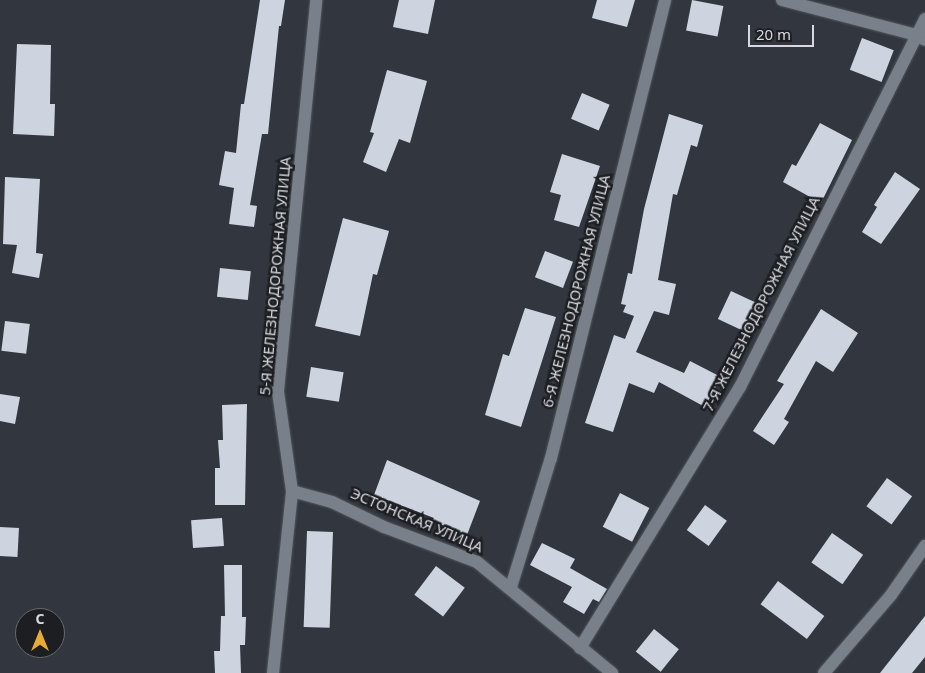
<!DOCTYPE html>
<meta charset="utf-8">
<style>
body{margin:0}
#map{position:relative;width:925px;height:673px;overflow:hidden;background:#32373f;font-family:"Noto Sans",sans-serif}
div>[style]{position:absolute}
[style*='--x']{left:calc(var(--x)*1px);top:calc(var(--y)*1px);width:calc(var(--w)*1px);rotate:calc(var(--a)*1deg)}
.building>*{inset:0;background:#ced4df;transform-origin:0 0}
.roads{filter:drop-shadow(0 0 1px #52565d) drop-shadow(0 0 1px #52565d)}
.minor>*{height:12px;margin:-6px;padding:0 6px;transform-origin:6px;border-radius:6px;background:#7a8089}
span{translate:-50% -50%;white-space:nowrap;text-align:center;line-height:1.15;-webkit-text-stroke:5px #1c1e22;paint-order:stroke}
.street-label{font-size:15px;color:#d6d9df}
.north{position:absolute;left:15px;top:608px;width:50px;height:50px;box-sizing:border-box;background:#1c1e22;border:1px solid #66696e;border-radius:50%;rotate:0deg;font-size:14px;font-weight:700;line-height:20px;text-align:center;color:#d6d9df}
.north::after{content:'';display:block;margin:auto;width:18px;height:22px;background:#e7ac36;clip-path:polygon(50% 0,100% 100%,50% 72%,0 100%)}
.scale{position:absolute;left:748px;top:25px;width:66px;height:22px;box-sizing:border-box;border:2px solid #d6d9df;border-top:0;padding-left:6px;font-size:15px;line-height:18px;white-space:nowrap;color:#d6d9df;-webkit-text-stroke:4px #1c1e22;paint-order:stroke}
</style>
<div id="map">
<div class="building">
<i style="clip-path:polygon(260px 0,285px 0,281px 26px,279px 26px,268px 134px,262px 134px,250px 205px,257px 206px,254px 227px,229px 224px,234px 188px,219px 185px,225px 151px,236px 153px,241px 104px,244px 104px)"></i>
<i style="clip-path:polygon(399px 0,435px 0,428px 34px,393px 27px)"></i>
<i style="clip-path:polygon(597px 0,635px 0,627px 27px,592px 18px)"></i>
<i style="left:692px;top:0;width:32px;height:31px;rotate:11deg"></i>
<i style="left:862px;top:38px;width:34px;height:34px;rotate:21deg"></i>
<i style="clip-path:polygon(17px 44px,51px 45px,50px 104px,55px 104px,54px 136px,13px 134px)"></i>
<i style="clip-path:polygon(387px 70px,427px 81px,410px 143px,399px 139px,386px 172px,363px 162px,374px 133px,370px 132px)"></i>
<i style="left:582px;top:93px;width:30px;height:28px;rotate:23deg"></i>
<i style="clip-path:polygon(669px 114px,703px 125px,697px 147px,691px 145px,677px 195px,673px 194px,658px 280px,676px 284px,669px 315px,654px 311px,636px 352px,684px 373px,690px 361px,721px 377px,705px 407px,659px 382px,654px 393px,629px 383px,613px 432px,585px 423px,614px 335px,625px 339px,634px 316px,623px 312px,626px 305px,621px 304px,628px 273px,632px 274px,644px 209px)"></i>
<i style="clip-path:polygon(820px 123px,852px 140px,821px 203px,783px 182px,792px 164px,796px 166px)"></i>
<i style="clip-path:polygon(562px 154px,600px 166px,579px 227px,554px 220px,561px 195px,550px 192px)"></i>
<i style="clip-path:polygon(895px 172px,920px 189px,881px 244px,862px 232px,877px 207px,874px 205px)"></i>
<i style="clip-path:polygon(5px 177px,40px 179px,36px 253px,43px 254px,39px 278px,12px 273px,17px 245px,3px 244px)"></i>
<i style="clip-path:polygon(343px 218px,389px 231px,377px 275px,373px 274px,360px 336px,315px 326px)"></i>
<i style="left:545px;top:251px;width:30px;height:28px;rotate:21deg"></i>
<i style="left:220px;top:268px;width:31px;height:29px;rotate:6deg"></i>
<i style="left:731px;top:291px;width:33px;height:31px;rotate:25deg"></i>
<i style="clip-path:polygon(525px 308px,556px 317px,521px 427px,485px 415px,503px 354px,509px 356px)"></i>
<i style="clip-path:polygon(821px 309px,858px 333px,833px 372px,816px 361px,784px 419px,789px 422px,774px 445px,753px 431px,784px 384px,777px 381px)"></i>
<i style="left:5px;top:321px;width:25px;height:30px;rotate:7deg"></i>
<i style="left:311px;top:367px;width:33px;height:30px;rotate:9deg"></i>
<i style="clip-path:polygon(0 394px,20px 397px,15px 424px,0 421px)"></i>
<i style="clip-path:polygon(247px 404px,245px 505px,215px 505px,215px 468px,220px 468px,218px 440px,223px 440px,222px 405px)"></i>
<i style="clip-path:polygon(387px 460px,480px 501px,467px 535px,432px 521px,434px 518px,374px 495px)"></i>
<i style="left:887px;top:478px;width:31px;height:35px;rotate:36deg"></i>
<i style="left:620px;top:493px;width:33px;height:38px;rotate:27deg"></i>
<i style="left:705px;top:505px;width:27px;height:31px;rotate:36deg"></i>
<i style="left:222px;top:518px;width:28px;height:31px;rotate:86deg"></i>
<i style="left:0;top:527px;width:19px;height:29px;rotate:3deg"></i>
<i style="left:307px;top:531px;width:26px;height:96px;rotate:2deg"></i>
<i style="left:832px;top:533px;width:38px;height:36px;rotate:35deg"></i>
<i style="clip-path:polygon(542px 543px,575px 559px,570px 568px,607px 589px,599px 602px,593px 599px,584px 614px,563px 602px,572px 587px,530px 565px)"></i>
<i style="clip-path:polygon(224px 565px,242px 565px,242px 617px,246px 617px,245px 645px,240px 645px,241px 673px,215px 673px,214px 651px,220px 651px,221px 616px,225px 616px)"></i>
<i style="left:436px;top:566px;width:36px;height:36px;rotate:37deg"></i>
<i style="left:778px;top:581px;width:58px;height:29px;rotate:37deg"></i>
<i style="clip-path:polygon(925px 616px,925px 657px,912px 673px,880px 673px)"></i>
<i style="left:654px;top:629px;width:32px;height:29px;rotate:39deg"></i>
</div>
<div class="roads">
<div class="minor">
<i style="--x:782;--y:0;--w:138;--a:14.6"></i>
<i style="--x:916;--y:35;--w:10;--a:29"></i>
<i style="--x:292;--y:491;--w:41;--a:15.4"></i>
<i style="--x:332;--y:502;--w:58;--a:25.7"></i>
<i style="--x:384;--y:527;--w:99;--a:20.6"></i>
<i style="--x:477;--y:562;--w:175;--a:39.4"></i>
<i style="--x:511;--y:587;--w:135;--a:-72.8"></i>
<i style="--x:551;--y:458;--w:472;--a:-76"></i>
<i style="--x:580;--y:648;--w:306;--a:-58.5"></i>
<i style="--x:740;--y:387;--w:412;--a:-63.3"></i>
<i style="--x:273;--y:673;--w:183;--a:-84"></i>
<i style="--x:292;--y:491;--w:101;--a:-98"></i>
<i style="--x:278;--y:391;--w:393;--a:-84.4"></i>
<i style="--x:824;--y:673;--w:103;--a:-49.3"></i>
<i style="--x:891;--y:595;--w:60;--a:-55.2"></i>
</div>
</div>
<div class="street-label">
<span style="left:275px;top:276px;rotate:-85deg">5-Я ЖЕЛЕЗНОДОРОЖНАЯ УЛИЦА</span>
<span style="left:576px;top:291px;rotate:-76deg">6-Я ЖЕЛЕЗНОДОРОЖНАЯ УЛИЦА</span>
<span style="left:761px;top:304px;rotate:-63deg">7-Я ЖЕЛЕЗНОДОРОЖНАЯ УЛИЦА</span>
<span style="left:417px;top:520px;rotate:23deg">ЭСТОНСКАЯ УЛИЦА</span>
</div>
<div class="north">С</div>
<div class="scale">20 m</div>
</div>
